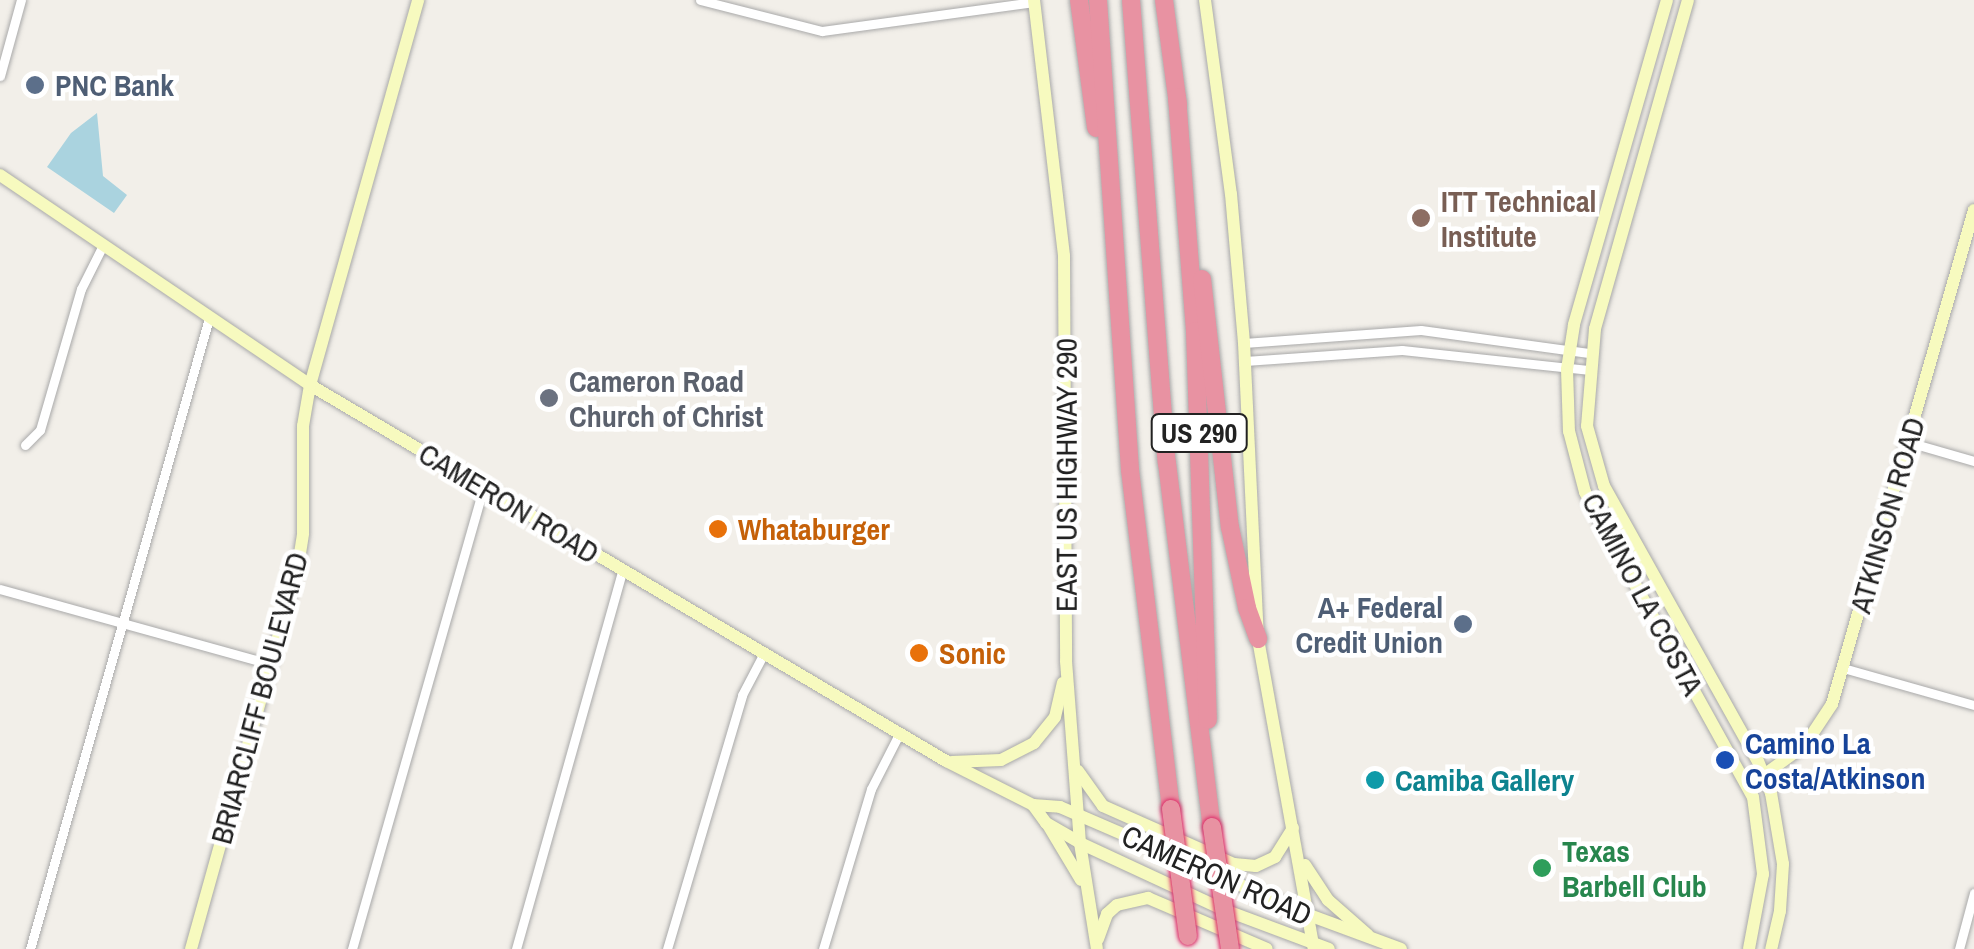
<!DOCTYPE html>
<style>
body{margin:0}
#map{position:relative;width:1974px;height:949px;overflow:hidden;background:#f2efe9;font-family:"Archivo Narrow",sans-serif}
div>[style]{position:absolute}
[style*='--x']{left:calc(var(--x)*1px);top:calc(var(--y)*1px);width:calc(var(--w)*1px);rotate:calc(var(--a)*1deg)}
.water>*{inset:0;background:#aad3df}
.roads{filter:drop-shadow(0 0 2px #a9a9a9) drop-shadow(0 0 2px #a9a9a9)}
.street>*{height:9px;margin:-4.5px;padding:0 4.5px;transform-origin:4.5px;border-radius:4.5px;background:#fff}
.secondary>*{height:12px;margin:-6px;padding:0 6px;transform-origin:6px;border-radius:6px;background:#f7fabf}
.highway>*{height:18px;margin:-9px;padding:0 9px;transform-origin:9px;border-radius:9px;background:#e892a2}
.bridges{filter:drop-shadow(0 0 2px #dc2a67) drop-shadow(0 0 2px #dc2a67)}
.highway-bridge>*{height:18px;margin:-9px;padding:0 9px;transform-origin:9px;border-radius:9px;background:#e892a2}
.dots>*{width:28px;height:28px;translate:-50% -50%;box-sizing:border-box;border:5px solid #fff;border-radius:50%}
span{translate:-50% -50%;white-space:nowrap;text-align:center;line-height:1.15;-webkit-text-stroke:9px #fff;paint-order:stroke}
.shield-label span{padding:2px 8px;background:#fff;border:2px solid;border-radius:8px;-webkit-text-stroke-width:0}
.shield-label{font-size:28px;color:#222;font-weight:700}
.service-label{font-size:30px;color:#4e5e75;font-weight:700}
.left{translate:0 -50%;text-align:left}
.right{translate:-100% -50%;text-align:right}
.education-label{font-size:30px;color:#785e54;font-weight:700}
.worship-label{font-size:30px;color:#5b616d;font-weight:700}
.street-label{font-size:30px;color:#222}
.food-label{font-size:30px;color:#c56008;font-weight:700}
.transit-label{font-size:30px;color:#164399;font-weight:700}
.culture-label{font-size:30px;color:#0d838f;font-weight:700}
.leisure-label{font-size:30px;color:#27864d;font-weight:700}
</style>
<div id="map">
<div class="water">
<i style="clip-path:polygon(97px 113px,103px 176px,127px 195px,114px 213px,47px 167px,71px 133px)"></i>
</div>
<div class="roads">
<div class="street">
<i style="--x:700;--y:0;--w:126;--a:14.3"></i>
<i style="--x:822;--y:31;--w:214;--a:-7.8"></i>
<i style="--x:0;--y:76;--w:79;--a:-74.6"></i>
<i style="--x:1244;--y:343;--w:177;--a:-4.2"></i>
<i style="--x:1421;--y:330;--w:171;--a:7.8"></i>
<i style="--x:1245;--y:361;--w:157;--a:-4"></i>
<i style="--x:1402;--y:350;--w:187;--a:6.1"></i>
<i style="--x:1908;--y:442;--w:69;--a:16.1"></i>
<i style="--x:25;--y:445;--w:21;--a:-45"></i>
<i style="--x:40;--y:430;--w:147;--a:-73.8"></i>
<i style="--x:81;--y:289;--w:49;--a:-63.4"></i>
<i style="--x:0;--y:589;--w:281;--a:15.5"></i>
<i style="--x:1843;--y:668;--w:136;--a:15.8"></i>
<i style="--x:30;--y:949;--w:656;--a:-74.16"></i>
<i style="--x:352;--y:949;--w:480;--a:-74.1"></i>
<i style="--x:516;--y:949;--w:393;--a:-74.3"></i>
<i style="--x:667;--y:949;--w:265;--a:-73.5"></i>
<i style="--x:742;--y:695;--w:45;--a:-62.3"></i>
<i style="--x:823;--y:949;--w:167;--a:-73.3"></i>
<i style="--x:871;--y:789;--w:62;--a:-63"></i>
<i style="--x:1959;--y:949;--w:58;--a:-75"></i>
</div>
<div class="secondary">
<i style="--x:1034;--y:0;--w:258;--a:83.3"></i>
<i style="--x:1064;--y:256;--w:405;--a:89.7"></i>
<i style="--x:1066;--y:661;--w:183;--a:85.6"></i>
<i style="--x:1080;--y:843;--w:107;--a:80.9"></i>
<i style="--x:1205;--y:0;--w:196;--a:82.4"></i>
<i style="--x:1231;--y:194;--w:150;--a:85"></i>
<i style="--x:1244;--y:343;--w:296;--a:87.3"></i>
<i style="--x:1258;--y:639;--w:315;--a:79.8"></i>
<i style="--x:1667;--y:0;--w:338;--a:106"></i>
<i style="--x:1574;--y:325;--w:45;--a:99"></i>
<i style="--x:1567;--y:369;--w:62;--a:88.2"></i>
<i style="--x:1569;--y:431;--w:63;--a:75.3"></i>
<i style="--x:1585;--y:492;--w:35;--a:63"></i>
<i style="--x:1601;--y:523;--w:313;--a:61"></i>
<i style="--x:1753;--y:797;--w:78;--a:82.6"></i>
<i style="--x:1763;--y:874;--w:76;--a:100.6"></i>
<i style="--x:1688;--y:0;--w:342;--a:105.8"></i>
<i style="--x:1595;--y:329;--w:97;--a:94.7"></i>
<i style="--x:1587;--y:426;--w:62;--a:74.2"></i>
<i style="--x:1604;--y:486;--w:315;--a:60.8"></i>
<i style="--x:1758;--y:761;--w:35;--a:68"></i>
<i style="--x:1771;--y:793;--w:72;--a:80.4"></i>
<i style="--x:1783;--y:864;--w:47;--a:93.7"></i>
<i style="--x:1780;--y:911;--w:39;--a:103"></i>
<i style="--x:0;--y:175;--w:374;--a:34.1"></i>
<i style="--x:310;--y:385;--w:739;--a:30.59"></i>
<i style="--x:946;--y:761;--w:97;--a:26.8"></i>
<i style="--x:1033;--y:805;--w:27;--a:4"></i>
<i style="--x:1060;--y:807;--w:271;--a:23.4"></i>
<i style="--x:1309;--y:915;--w:98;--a:20.3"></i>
<i style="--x:952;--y:762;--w:49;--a:-2.3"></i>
<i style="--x:1001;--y:760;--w:37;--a:-27"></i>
<i style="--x:1034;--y:743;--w:33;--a:-51"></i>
<i style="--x:1055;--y:717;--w:35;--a:-77"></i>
<i style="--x:1078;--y:771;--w:43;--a:54.5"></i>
<i style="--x:1103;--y:806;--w:143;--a:23.9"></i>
<i style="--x:1234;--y:864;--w:22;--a:5"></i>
<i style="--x:1256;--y:866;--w:21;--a:-25"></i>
<i style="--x:1275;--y:857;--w:34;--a:-58"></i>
<i style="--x:1757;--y:780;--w:59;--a:-36.1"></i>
<i style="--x:1805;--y:745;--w:49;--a:-56.6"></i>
<i style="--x:1832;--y:704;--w:514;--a:-73.96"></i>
<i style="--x:1033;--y:805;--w:22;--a:54"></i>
<i style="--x:1046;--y:823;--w:39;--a:30"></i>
<i style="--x:1080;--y:843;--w:157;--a:24.9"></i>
<i style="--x:1222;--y:909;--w:114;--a:20.5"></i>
<i style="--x:1048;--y:825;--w:64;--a:59"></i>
<i style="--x:1305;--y:865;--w:42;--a:56.7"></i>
<i style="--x:1328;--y:900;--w:53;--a:41.2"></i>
<i style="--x:1098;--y:939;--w:27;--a:-70"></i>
<i style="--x:1107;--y:914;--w:13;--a:-42"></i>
<i style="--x:1117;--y:905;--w:32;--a:-13"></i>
<i style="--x:1148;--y:898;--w:129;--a:23.2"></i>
<i style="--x:191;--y:949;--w:398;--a:-74.4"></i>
<i style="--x:298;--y:566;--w:33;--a:-81"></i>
<i style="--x:303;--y:533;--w:107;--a:-90"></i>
<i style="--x:303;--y:426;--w:42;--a:-80.3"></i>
<i style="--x:310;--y:385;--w:400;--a:-74.3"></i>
</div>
<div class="highway">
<i style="--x:1079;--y:0;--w:129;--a:82.4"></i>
<i style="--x:1098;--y:0;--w:471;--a:86.1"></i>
<i style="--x:1130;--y:470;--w:341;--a:83.1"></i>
<i style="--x:1131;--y:0;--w:464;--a:85.6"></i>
<i style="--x:1167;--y:463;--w:367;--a:83"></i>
<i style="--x:1164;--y:0;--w:106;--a:82.4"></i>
<i style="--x:1177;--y:97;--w:235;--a:85.6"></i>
<i style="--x:1195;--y:331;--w:389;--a:88.1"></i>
<i style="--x:1202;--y:279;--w:250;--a:83.6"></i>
<i style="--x:1230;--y:527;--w:83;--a:78.1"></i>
<i style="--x:1247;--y:608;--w:33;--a:70"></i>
</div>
</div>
<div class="bridges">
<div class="highway-bridge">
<i style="--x:1171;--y:809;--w:128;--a:82.4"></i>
<i style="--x:1212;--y:827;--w:123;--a:81.6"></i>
</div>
</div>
<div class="dots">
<i style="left:35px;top:85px;background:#5c6f8a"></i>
<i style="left:1421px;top:218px;background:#8d6e63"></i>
<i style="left:549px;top:398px;background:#6b7280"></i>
<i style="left:718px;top:529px;background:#e8710a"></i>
<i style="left:1463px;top:624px;background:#5c6f8a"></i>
<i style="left:919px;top:653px;background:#e8710a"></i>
<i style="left:1725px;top:760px;background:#1a4fb4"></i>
<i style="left:1375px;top:780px;background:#0f9aa8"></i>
<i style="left:1542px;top:868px;background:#2e9e5b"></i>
</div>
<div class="shield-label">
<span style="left:1199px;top:433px">US 290</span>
</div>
<div class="service-label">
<span class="left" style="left:55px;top:85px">PNC Bank</span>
<span class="right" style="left:1443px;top:624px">A+ Federal<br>Credit Union</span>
</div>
<div class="education-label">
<span class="left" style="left:1441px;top:218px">ITT Technical<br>Institute</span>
</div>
<div class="worship-label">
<span class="left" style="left:569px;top:398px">Cameron Road<br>Church of Christ</span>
</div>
<div class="street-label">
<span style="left:1066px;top:475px;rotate:-90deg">EAST US HIGHWAY 290</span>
<span style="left:509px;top:503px;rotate:31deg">CAMERON ROAD</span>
<span style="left:1887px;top:515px;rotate:-74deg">ATKINSON ROAD</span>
<span style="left:1643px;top:594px;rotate:62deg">CAMINO LA COSTA</span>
<span style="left:259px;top:698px;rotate:-75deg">BRIARCLIFF BOULEVARD</span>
<span style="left:1217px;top:875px;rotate:24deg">CAMERON ROAD</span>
</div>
<div class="food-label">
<span class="left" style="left:738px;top:529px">Whataburger</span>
<span class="left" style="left:939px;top:653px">Sonic</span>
</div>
<div class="transit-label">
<span class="left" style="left:1745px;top:760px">Camino La<br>Costa/Atkinson</span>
</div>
<div class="culture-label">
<span class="left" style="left:1395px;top:780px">Camiba Gallery</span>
</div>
<div class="leisure-label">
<span class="left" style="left:1562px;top:868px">Texas<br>Barbell Club</span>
</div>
</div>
